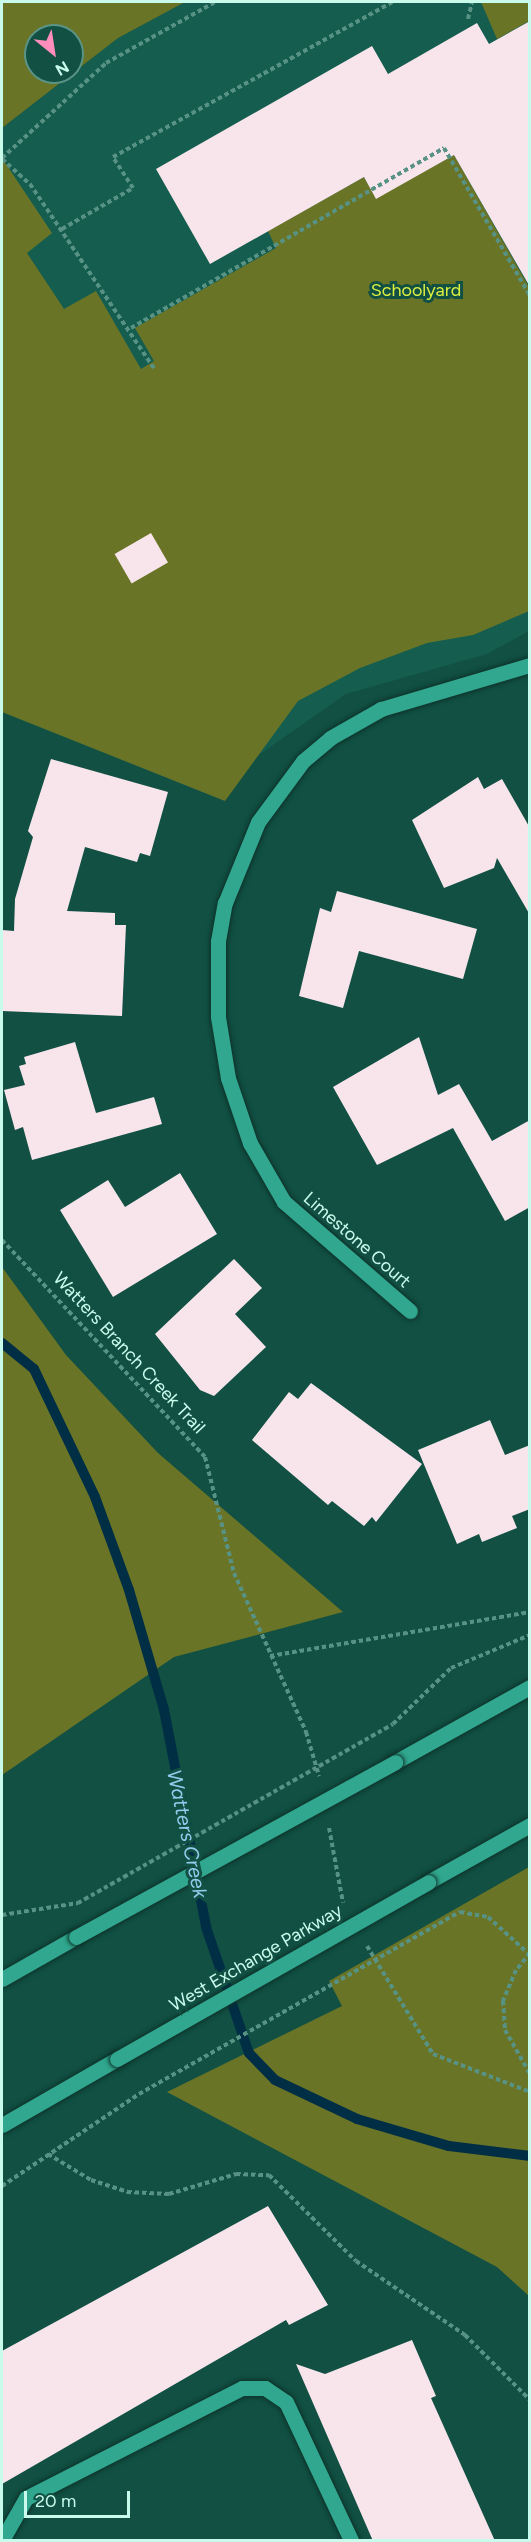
<!DOCTYPE html>
<style>
body{margin:0}
#map{position:relative;width:531px;height:2542px;overflow:hidden;background:#115043;font-family:Figtree,sans-serif}
div>[style]{position:absolute}
[style*='--x']{left:calc(var(--x)*1px);top:calc(var(--y)*1px);width:calc(var(--w)*1px);rotate:calc(var(--a)*1deg)}
.built>*{inset:0;background:#155e4f}
.green>*{inset:0;background:#6a7427}
.stream>*{height:10px;margin:-5px;padding:0 5px;transform-origin:5px;border-radius:5px;background:#002e45}
.building>*{inset:0;background:#f7e5eb;transform-origin:0 0}
.path>*{height:4px;margin-top:-2px;transform-origin:0;background:repeating-linear-gradient(90deg,#579284 0 4.5px,transparent 0 7.5px)}
.roads{filter:drop-shadow(0 0 2px #0e322a) drop-shadow(0 0 2px #0e322a)}
.lane>*{height:15px;margin:-7.5px;padding:0 7.5px;transform-origin:7.5px;border-radius:7.5px;background:#30a78e}
.street>*{height:15px;margin:-7.5px;padding:0 7.5px;transform-origin:7.5px;border-radius:7.5px;background:#30a78e}
.secondary>*{height:15px;margin:-7.5px;padding:0 7.5px;transform-origin:7.5px;border-radius:7.5px;background:#30a78e}
.path-bridge>*{height:4px;margin-top:-2px;transform-origin:0;background:repeating-linear-gradient(90deg,#579284 0 4.5px,transparent 0 7.5px)}
.bridges{filter:drop-shadow(0 0 2px #0e322a) drop-shadow(0 0 2px #0e322a)}
.secondary-bridge>*{height:15px;margin:-7.5px;padding:0 7.5px;transform-origin:7.5px;border-radius:7.5px;background:#30a78e}
span{translate:-50% -50%;white-space:nowrap;text-align:center;line-height:1.15;-webkit-text-stroke:6px #115043;paint-order:stroke}
.park-label{font-size:18px;color:#dcef40}
.street-label{font-size:18px;color:#c8fbec}
.water-label{font-size:20px;color:#93cbed;font-style:italic}
.frame{position:absolute;inset:0;border:3px solid #c8fbec;pointer-events:none}
.north{position:absolute;left:24px;top:24px;width:60px;height:60px;box-sizing:border-box;background:#115043;border:2px solid #5a9487;border-radius:50%;rotate:150deg;font-size:16px;font-weight:700;line-height:24px;text-align:center;color:#c8fbec}
.north::after{content:'';display:block;margin:auto;width:21px;height:27px;background:#ff8ebb;clip-path:polygon(50% 0,100% 100%,50% 72%,0 100%)}
.scale{position:absolute;left:24px;top:2491px;width:106px;height:27px;box-sizing:border-box;border:3px solid #c8fbec;border-top:0;padding-left:8px;font-size:18px;line-height:21px;white-space:nowrap;color:#c8fbec;-webkit-text-stroke:4px #115043;paint-order:stroke}
</style>
<div id="map">
<div class="built">
<i style="clip-path:polygon(185px 2px,529px 2px,529px 631px,487px 654px,346px 694px,253px 759px,225px 801px,2px 712px,2px 128px,118px 38px)"></i>
</div>
<div class="green">
<i style="clip-path:polygon(evenodd,2px 2px,185px 2px,118px 38px,2px 128px,2px 2px,36px 36px,72px 36px,72px 72px,36px 72px,36px 36px)"></i>
<i style="clip-path:polygon(481px 2px,529px 2px,529px 21px,497px 39px)"></i>
<i style="clip-path:polygon(454px 155px,529px 287px,529px 611px,473px 635px,427px 643px,360px 668px,298px 701px,225px 801px,2px 712px,2px 158px,52px 233px,27px 253px,64px 309px,96px 291px,141px 369px,154px 361px,135px 328px,276px 248px,268px 231px,364px 177px,376px 198px)"></i>
<i style="clip-path:polygon(2px 1267px,66px 1355px,158px 1453px,343px 1612px,174px 1657px,2px 1775px)"></i>
<i style="clip-path:polygon(529px 1867px,529px 2296px,497px 2267px,167px 2092px,342px 2006px,329px 1981px)"></i>
</div>
<div class="stream">
<i style="--x:2;--y:1343;--w:41;--a:39.1"></i>
<i style="--x:34;--y:1369;--w:142;--a:64.5"></i>
<i style="--x:95;--y:1497;--w:99;--a:69.9"></i>
<i style="--x:129;--y:1590;--w:125;--a:73.7"></i>
<i style="--x:164;--y:1710;--w:221;--a:79"></i>
<i style="--x:206;--y:1927;--w:133;--a:71.2"></i>
<i style="--x:249;--y:2053;--w:37;--a:46"></i>
<i style="--x:275;--y:2080;--w:91;--a:25.4"></i>
<i style="--x:357;--y:2119;--w:96;--a:16.4"></i>
<i style="--x:449;--y:2146;--w:82;--a:7"></i>
</div>
<div class="building">
<i style="clip-path:polygon(530px 21px,530px 287px,454px 155px,376px 199px,364px 177px,210px 264px,156px 169px,372px 46px,388px 74px,477px 23px,489px 44px)"></i>
<i style="left:151px;top:533px;width:34px;height:42px;rotate:60deg"></i>
<i style="clip-path:polygon(51px 759px,168px 792px,150px 856px,140px 853px,137px 862px,85px 847px,67px 911px,115px 913px,115px 925px,126px 925px,122px 1016px,2px 1011px,2px 930px,14px 931px,15px 899px,33px 837px,28px 831px)"></i>
<i style="clip-path:polygon(478px 777px,484px 789px,502px 779px,530px 828px,530px 915px,497px 858px,494px 868px,444px 888px,412px 820px)"></i>
<i style="clip-path:polygon(337px 891px,477px 929px,463px 979px,359px 951px,343px 1008px,299px 996px,320px 908px,331px 912px)"></i>
<i style="clip-path:polygon(419px 1037px,438px 1095px,459px 1084px,492px 1141px,530px 1120px,530px 1207px,505px 1221px,453px 1128px,377px 1165px,333px 1087px)"></i>
<i style="clip-path:polygon(75px 1042px,96px 1113px,154px 1097px,162px 1124px,32px 1160px,23px 1127px,15px 1130px,4px 1090px,25px 1085px,19px 1066px,26px 1064px,24px 1057px)"></i>
<i style="clip-path:polygon(180px 1173px,217px 1234px,113px 1297px,60px 1210px,108px 1180px,125px 1207px)"></i>
<i style="clip-path:polygon(234px 1259px,262px 1288px,235px 1314px,266px 1347px,214px 1396px,200px 1390px,155px 1334px)"></i>
<i style="clip-path:polygon(311px 1383px,422px 1464px,376px 1522px,372px 1517px,364px 1526px,332px 1501px,328px 1505px,252px 1440px,289px 1392px,298px 1399px)"></i>
<i style="clip-path:polygon(490px 1420px,505px 1455px,530px 1445px,530px 1509px,512px 1516px,517px 1528px,482px 1542px,479px 1534px,457px 1544px,418px 1450px)"></i>
<i style="clip-path:polygon(268px 2206px,328px 2305px,289px 2325px,286px 2320px,2px 2484px,2px 2351px)"></i>
<i style="clip-path:polygon(412px 2340px,436px 2396px,431px 2398px,495px 2541px,373px 2541px,296px 2364px,325px 2374px)"></i>
</div>
<div class="path">
<i style="--x:468;--y:19;--w:17;--a:-77"></i>
<i style="--x:2;--y:158;--w:141;--a:-42.4"></i>
<i style="--x:106;--y:63;--w:125;--a:-29.2"></i>
<i style="--x:2;--y:159;--w:38;--a:42"></i>
<i style="--x:30;--y:184;--w:224;--a:56.1"></i>
<i style="--x:62;--y:229;--w:82;--a:-30"></i>
<i style="--x:133;--y:188;--w:37;--a:-123"></i>
<i style="--x:113;--y:157;--w:320;--a:-29"></i>
<i style="--x:131;--y:328;--w:361;--a:-29.9"></i>
<i style="--x:444;--y:148;--w:171;--a:59.8"></i>
<i style="--x:2;--y:1240;--w:297;--a:46.9"></i>
<i style="--x:205;--y:1457;--w:120;--a:76"></i>
<i style="--x:234;--y:1573;--w:175;--a:65.6"></i>
<i style="--x:306;--y:1732;--w:46;--a:73.5"></i>
<i style="--x:270;--y:1656;--w:264;--a:-9.6"></i>
<i style="--x:393;--y:1724;--w:81;--a:-44"></i>
<i style="--x:451;--y:1668;--w:86;--a:-22.7"></i>
<i style="--x:329;--y:1828;--w:76;--a:79.4"></i>
<i style="--x:460;--y:1912;--w:28;--a:10"></i>
<i style="--x:488;--y:1917;--w:55;--a:42.1"></i>
<i style="--x:2;--y:1915;--w:77;--a:-9"></i>
<i style="--x:367;--y:1946;--w:127;--a:58.6"></i>
<i style="--x:433;--y:2054;--w:104;--a:21.4"></i>
<i style="--x:530;--y:1953;--w:22;--a:129"></i>
<i style="--x:516;--y:1970;--w:34;--a:113"></i>
<i style="--x:503;--y:2001;--w:29;--a:86"></i>
<i style="--x:505;--y:2030;--w:51;--a:60.4"></i>
<i style="--x:48;--y:2154;--w:50;--a:31.2"></i>
<i style="--x:91;--y:2180;--w:38;--a:18"></i>
<i style="--x:127;--y:2192;--w:42;--a:2.7"></i>
<i style="--x:169;--y:2194;--w:70;--a:-16.6"></i>
<i style="--x:236;--y:2174;--w:33;--a:2"></i>
<i style="--x:269;--y:2175;--w:122;--a:44.7"></i>
<i style="--x:356;--y:2261;--w:132;--a:34.2"></i>
<i style="--x:465;--y:2335;--w:92;--a:45"></i>
<i style="--x:2;--y:2186;--w:165;--a:-33.9"></i>
</div>
<div class="roads">
<div class="lane">
<i style="--x:2;--y:2540;--w:48;--a:-60.3"></i>
<i style="--x:26;--y:2498;--w:242;--a:-27"></i>
<i style="--x:242;--y:2388;--w:23;--a:0"></i>
<i style="--x:265;--y:2388;--w:25;--a:34"></i>
<i style="--x:286;--y:2402;--w:153;--a:64.8"></i>
</div>
<div class="street">
<i style="--x:410;--y:1311;--w:167;--a:-139.1"></i>
<i style="--x:284;--y:1202;--w:68;--a:-120"></i>
<i style="--x:250;--y:1143;--w:69;--a:-108.7"></i>
<i style="--x:228;--y:1078;--w:62;--a:-99.3"></i>
<i style="--x:218;--y:1017;--w:76;--a:-90"></i>
<i style="--x:218;--y:941;--w:39;--a:-80"></i>
<i style="--x:225;--y:903;--w:87;--a:-67.8"></i>
<i style="--x:258;--y:822;--w:76;--a:-53.6"></i>
<i style="--x:303;--y:761;--w:35;--a:-40"></i>
<i style="--x:330;--y:738;--w:59;--a:-29.6"></i>
<i style="--x:381;--y:709;--w:155;--a:-16.5"></i>
</div>
<div class="secondary">
<i style="--x:395;--y:1762;--w:154;--a:-29.1"></i>
<i style="--x:428;--y:1882;--w:117;--a:-29.2"></i>
<i style="--x:2;--y:1979;--w:85;--a:-29.6"></i>
<i style="--x:2;--y:2125;--w:133;--a:-29.9"></i>
</div>
</div>
<div class="path-bridge">
<i style="--x:78;--y:1903;--w:362;--a:-29.6"></i>
<i style="--x:139;--y:2094;--w:369;--a:-29.6"></i>
</div>
<div class="bridges">
<div class="secondary-bridge">
<i style="--x:76;--y:1937;--w:364;--a:-28.7"></i>
<i style="--x:117;--y:2059;--w:358;--a:-29.6"></i>
</div>
</div>
<div class="park-label">
<span style="left:416px;top:290px">Schoolyard</span>
</div>
<div class="street-label">
<span style="left:357px;top:1240px;rotate:41deg">Limestone Court</span>
<span style="left:129px;top:1353px;rotate:47deg">Watters Branch Creek Trail</span>
<span style="left:256px;top:1958px;rotate:-30deg">West Exchange Parkway</span>
</div>
<div class="water-label">
<span style="left:187px;top:1834px;rotate:78deg">Watters Creek</span>
</div>
<div class="frame"></div>
<div class="north">N</div>
<div class="scale">20 m</div>
</div>
